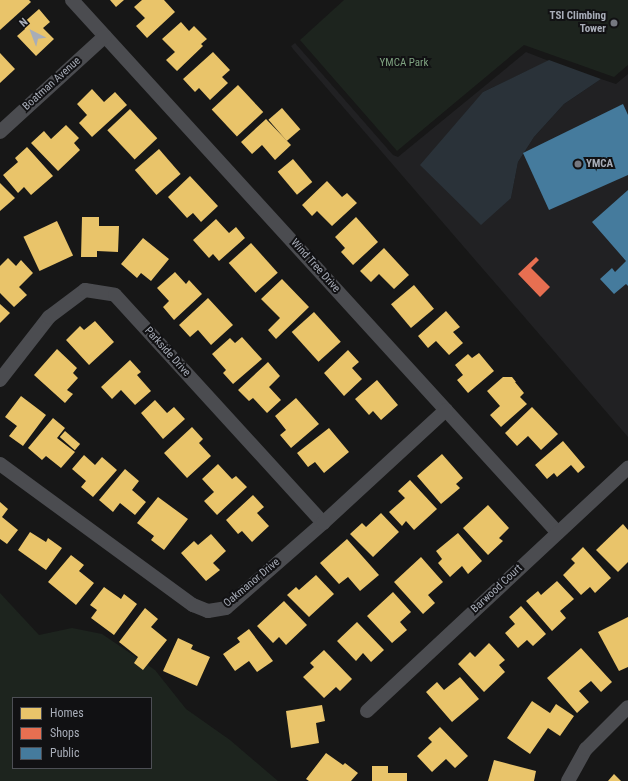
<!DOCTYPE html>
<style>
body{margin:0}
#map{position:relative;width:628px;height:781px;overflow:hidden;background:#171717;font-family:"Roboto Condensed",sans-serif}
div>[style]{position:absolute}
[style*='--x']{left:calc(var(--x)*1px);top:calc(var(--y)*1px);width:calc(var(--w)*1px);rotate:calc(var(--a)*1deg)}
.built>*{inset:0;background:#212123}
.green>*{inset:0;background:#1d241e}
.water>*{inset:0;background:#2a3239}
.homes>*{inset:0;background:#e9c46a;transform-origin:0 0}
.shops>*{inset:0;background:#e76f51}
.public>*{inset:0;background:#457b9d}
.street>*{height:14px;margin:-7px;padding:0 7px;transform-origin:7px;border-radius:7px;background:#4b4c50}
.dots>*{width:11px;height:11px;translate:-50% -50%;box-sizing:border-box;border:2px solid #111113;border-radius:50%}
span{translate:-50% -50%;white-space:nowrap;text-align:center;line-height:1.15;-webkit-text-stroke:4px #111113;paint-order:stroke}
.poi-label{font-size:11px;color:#a8adb8;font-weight:700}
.right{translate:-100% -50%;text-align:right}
.left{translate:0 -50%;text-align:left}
.park-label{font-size:11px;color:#7fa381}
.street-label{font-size:11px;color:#a8adb8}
.legend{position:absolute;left:12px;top:697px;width:140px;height:72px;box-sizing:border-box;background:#111113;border:1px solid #4d4f55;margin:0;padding:5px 7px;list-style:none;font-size:12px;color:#a8adb8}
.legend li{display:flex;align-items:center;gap:8px;height:20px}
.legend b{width:20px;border:1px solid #4d4f55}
.north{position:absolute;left:12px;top:12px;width:40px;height:40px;-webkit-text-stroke:3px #111113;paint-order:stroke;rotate:318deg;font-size:11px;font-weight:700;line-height:16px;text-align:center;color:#a8adb8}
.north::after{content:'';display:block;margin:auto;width:14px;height:18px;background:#a8adb8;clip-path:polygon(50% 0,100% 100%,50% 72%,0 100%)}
</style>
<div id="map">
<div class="built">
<i style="clip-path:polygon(295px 43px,393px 155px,398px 157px,526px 52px,549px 61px,483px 92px,511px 198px,518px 162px,534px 137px,564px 104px,601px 79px,616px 84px,628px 74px,628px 437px,293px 49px,291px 46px)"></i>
</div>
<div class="green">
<i style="clip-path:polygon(344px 0,628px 0,628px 65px,614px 77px,524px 45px,397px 151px,300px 40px)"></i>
<i style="clip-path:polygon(evenodd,0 593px,39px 635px,72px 628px,102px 634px,155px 670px,186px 709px,230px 740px,278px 781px,0 781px,0 593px,13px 698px,151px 698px,151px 768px,13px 768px,13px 698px)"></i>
</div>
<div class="water">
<i style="clip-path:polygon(549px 60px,601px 79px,564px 104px,534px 137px,518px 162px,511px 198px,481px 225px,420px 165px,483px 92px)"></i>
</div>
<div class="homes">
<i style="clip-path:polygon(0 0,29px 0,31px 2px,0 30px)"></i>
<i style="clip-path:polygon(110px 0,124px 0,116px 7px)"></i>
<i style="clip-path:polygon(142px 0,164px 0,175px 12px,147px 38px,136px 26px,145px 18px,134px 7px)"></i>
<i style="clip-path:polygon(39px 9px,50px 22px,43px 28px,54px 39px,36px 56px,17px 36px,25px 29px,21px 25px)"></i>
<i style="clip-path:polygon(181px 22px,189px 31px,194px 26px,207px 39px,201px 44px,203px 46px,177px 71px,166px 60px,175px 52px,162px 39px)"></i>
<i style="clip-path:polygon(213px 52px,230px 70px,222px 77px,228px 83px,210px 100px,199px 88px,195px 92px,183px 79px)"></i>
<i style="clip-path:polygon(0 53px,15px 69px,0 83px)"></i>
<i style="left:238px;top:85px;width:37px;height:36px;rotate:47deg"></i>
<i style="clip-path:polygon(92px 89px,104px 102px,115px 92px,127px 105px,92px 137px,79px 123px,87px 115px,77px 104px)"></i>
<i style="left:282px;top:108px;width:28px;height:18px;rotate:49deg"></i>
<i style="left:130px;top:109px;width:40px;height:31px;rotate:47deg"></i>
<i style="clip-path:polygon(266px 119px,291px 145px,275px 160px,262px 145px,252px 154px,241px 142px)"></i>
<i style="clip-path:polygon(66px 125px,79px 138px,74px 143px,80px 150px,58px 171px,31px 143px,44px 131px,51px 139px)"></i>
<i style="clip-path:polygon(27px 147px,53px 176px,31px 195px,24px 187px,18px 193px,3px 175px,18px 162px,15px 158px)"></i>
<i style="left:159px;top:149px;width:33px;height:32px;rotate:49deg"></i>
<i style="left:293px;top:159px;width:30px;height:20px;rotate:50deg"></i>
<i style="clip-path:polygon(190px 176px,218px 206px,201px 222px,193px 213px,187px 218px,168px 197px)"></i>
<i style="clip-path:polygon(327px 181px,342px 197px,347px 193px,357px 203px,332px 226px,317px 211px,312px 216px,302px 205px)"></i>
<i style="clip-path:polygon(0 183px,15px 198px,0 211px)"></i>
<i style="clip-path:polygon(82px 217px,99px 217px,99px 226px,119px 226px,118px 252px,97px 251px,97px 257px,81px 257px)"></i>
<i style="clip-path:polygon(356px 217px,378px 242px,353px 265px,341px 252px,345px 248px,335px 237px)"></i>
<i style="clip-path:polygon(216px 219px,229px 233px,236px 227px,245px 238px,219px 261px,213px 254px,209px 258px,193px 240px)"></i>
<i style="left:57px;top:221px;width:38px;height:37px;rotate:65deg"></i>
<i style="clip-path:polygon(143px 238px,169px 259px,151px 281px,141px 273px,137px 278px,121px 264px)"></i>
<i style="left:251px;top:243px;width:40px;height:30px;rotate:48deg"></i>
<i style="clip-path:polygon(384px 248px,409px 275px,394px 289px,379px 274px,371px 282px,360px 271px)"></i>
<i style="clip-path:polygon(8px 258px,16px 266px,21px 260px,33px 273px,19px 287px,27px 295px,14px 307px,0 293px,0 266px)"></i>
<i style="clip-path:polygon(175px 272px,186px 284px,189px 280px,202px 294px,174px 320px,163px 307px,169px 301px,157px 288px)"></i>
<i style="clip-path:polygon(282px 279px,309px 307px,276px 339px,268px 330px,280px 318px,261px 299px)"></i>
<i style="left:414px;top:285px;width:31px;height:30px;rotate:50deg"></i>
<i style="clip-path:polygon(208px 298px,233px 325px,211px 345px,198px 330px,190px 337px,179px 325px)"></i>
<i style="clip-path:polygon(0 304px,10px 313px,0 323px)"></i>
<i style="clip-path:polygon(446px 311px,460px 327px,453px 332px,463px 343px,449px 355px,436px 341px,428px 348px,418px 336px)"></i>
<i style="left:314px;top:312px;width:40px;height:30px;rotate:48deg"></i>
<i style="clip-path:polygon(95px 321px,114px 342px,89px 365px,66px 340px,80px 326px,84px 330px)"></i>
<i style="clip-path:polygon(242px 337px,262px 359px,233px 384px,223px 373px,226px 370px,212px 354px,230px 338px,235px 343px)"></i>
<i style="clip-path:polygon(57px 349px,77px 368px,73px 373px,78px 378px,67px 390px,73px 394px,65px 403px,34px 375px)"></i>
<i style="clip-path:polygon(348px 350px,359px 362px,352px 368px,362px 379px,344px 396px,324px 373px)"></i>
<i style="clip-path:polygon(479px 353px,494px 371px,468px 393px,457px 380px,463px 375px,455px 365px,468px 354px,472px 358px)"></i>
<i style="clip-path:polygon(130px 360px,141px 372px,137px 375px,151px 391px,135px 405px,121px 390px,112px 399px,101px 387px)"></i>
<i style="clip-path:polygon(268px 362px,280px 376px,269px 387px,281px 400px,267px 413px,253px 398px,249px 401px,238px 390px)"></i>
<i style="clip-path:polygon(503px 377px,512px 377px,516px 382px,515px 382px,524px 393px,520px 397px,527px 404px,501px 427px,490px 415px,500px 406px,487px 391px)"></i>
<i style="clip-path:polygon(377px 380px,398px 405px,381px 420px,373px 411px,369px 415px,355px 399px)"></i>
<i style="clip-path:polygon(21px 396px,46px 415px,23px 446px,9px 436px,17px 426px,5px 417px)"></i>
<i style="clip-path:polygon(296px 398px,319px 424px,291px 448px,280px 435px,286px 430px,275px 416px)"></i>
<i style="clip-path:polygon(155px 400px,167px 413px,174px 407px,185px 419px,163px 439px,141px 413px)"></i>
<i style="clip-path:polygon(532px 407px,558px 434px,541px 450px,528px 436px,517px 446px,505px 433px)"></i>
<i style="clip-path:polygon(53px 418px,65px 428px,57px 438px,75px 452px,61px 468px,46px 456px,42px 460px,28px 448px)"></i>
<i style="clip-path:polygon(192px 427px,203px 439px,199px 443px,211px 456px,187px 478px,164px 453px)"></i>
<i style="clip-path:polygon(329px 428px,349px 452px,324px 473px,315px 462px,308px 467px,297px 453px)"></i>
<i style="left:65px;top:431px;width:20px;height:8px;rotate:41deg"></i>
<i style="clip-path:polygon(563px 441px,585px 467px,578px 473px,571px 465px,557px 477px,554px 473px,547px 479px,535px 465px)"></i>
<i style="clip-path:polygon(442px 454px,463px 478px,456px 484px,460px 488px,441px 504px,417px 476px)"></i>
<i style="clip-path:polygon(84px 455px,95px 465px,102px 457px,117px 470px,93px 497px,81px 487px,86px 481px,72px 469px)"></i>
<i style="clip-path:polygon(218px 464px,232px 479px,236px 476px,247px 487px,217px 515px,204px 501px,214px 492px,202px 479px)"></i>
<i style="clip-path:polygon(125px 469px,139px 481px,132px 490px,146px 502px,135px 515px,120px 503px,113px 512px,99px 500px)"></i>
<i style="clip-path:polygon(410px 480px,437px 509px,414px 530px,406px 521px,402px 526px,389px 512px,405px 498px,398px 491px)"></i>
<i style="clip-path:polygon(253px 495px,264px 507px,257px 513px,269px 526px,252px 542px,242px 531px,238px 534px,226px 520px)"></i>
<i style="clip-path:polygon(158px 497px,188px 519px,164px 550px,151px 540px,154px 536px,137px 523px)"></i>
<i style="clip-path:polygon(0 502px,8px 509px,2px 517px,18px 530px,7px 544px,0 539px)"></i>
<i style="clip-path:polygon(488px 505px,509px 528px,499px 538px,503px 541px,488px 555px,463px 528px)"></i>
<i style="clip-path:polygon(381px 513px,399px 532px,373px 557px,350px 534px,362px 523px,366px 527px)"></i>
<i style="clip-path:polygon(623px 524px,628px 530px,628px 562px,618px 572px,596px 550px)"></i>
<i style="clip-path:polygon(30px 532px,46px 542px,48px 538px,62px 548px,46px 570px,18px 550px)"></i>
<i style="clip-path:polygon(458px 533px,482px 561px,468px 574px,462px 566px,450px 577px,438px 563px,442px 559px,436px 551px)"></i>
<i style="clip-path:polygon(211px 534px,226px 551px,213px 563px,220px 570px,206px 581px,181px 553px,194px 541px,198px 545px)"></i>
<i style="clip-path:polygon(347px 539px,379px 575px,360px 591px,348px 577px,339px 584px,320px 563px)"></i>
<i style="clip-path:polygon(583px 547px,611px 578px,595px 593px,590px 587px,581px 595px,563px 575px,575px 563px,571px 559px)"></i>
<i style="clip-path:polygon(71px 555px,84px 565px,79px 571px,94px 583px,76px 605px,48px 582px)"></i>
<i style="clip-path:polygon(421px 557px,443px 582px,428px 595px,435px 603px,423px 614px,394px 582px)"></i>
<i style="clip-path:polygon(316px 575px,334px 594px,309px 617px,287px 595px,296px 587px,299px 590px)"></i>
<i style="clip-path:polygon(557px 581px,574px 599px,560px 611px,566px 618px,552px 631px,526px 601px,538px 591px,541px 595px)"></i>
<i style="clip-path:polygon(104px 587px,121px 599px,124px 594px,137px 604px,114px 635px,91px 618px,97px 610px,90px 605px)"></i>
<i style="clip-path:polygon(393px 592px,411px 612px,400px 622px,407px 630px,392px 643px,367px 616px)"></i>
<i style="clip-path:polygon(284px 601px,307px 625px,286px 645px,279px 637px,273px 643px,257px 626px)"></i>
<i style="clip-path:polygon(521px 606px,546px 634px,533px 646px,527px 640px,518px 648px,505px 633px,515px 624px,509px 617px)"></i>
<i style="clip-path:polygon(145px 608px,158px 619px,151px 627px,167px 640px,143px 670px,134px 663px,138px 657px,119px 642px)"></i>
<i style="clip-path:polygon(628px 617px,628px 667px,619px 671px,598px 632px)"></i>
<i style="clip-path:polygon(357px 622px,384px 650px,371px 662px,363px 653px,356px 661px,337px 641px)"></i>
<i style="clip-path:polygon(249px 629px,273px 661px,257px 672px,249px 661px,235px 671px,223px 654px,240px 642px,237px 638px)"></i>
<i style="clip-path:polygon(178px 638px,193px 645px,191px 649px,210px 657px,197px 686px,163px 671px)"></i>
<i style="clip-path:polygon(489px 643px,505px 660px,499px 665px,505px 672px,484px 692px,458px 664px,470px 652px,475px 657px)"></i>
<i style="clip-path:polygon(581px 648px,612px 682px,601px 692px,591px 681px,579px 691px,589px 702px,577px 713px,547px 678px)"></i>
<i style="clip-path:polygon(324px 650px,352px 679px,340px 691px,336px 687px,324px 698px,303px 677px,314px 667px,310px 663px)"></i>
<i style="clip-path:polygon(460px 677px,479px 699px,452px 722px,426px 692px,437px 682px,444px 690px)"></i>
<i style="clip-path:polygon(532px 701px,550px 713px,556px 704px,574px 716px,560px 736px,548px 728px,530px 754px,507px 738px)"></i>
<i style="clip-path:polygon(322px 705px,325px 721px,316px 723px,319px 743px,291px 748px,286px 711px)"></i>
<i style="clip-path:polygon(440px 727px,468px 756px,455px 768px,446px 759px,432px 772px,417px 756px,432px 742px,428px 738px)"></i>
<i style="clip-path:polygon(326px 753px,343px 765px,345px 763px,358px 773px,351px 781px,309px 781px,306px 779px)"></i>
<i style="clip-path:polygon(494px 760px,536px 771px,534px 781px,488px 781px)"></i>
<i style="clip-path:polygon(372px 766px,388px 766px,388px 773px,407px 773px,407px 781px,372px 781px)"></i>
<i style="clip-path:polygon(614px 774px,621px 781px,608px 781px)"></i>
</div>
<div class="shops">
<i style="clip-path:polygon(536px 257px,539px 260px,531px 268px,550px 287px,540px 297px,518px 274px)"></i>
</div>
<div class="public">
<i style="clip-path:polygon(623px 104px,628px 115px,628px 175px,549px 210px,523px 153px)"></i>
<i style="clip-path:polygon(628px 190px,628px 286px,626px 284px,614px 294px,600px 279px,612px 268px,615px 272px,626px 261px,592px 222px)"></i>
</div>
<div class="street">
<i style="--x:72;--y:0;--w:721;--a:47.64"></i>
<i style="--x:0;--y:132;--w:142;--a:-42.4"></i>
<i style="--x:0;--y:380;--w:80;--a:-52.1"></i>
<i style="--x:49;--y:317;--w:45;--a:-36.9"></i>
<i style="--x:85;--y:290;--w:30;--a:9"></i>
<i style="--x:115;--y:295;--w:309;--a:47.6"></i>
<i style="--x:0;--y:464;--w:239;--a:36.2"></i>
<i style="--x:193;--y:605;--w:16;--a:22"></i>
<i style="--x:208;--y:611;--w:18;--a:-9"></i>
<i style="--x:226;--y:608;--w:129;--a:-41.2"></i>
<i style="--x:323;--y:523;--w:167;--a:-42.6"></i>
<i style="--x:367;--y:711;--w:357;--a:-43"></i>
<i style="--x:568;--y:781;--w:37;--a:-61"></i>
<i style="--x:586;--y:749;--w:59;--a:-45"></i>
</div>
<div class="dots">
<i style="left:614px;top:23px;background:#757880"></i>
<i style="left:578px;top:164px;background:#757880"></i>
</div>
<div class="poi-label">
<span class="right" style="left:606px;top:23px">TSI Climbing<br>Tower</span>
<span class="left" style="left:586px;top:164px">YMCA</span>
</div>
<div class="park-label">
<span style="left:404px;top:63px">YMCA Park</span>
</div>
<div class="street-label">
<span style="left:52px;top:84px;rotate:-42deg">Boatman Avenue</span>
<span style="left:315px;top:266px;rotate:48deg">Wind Tree Drive</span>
<span style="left:167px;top:352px;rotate:48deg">Parkside Drive</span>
<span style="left:252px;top:583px;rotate:-40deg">Oakmanor Drive</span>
<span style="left:497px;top:589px;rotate:-43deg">Barwood Court</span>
</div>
<ul class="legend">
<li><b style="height:11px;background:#e9c46a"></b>Homes</li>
<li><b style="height:11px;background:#e76f51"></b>Shops</li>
<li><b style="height:11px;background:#457b9d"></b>Public</li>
</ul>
<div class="north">N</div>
</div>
